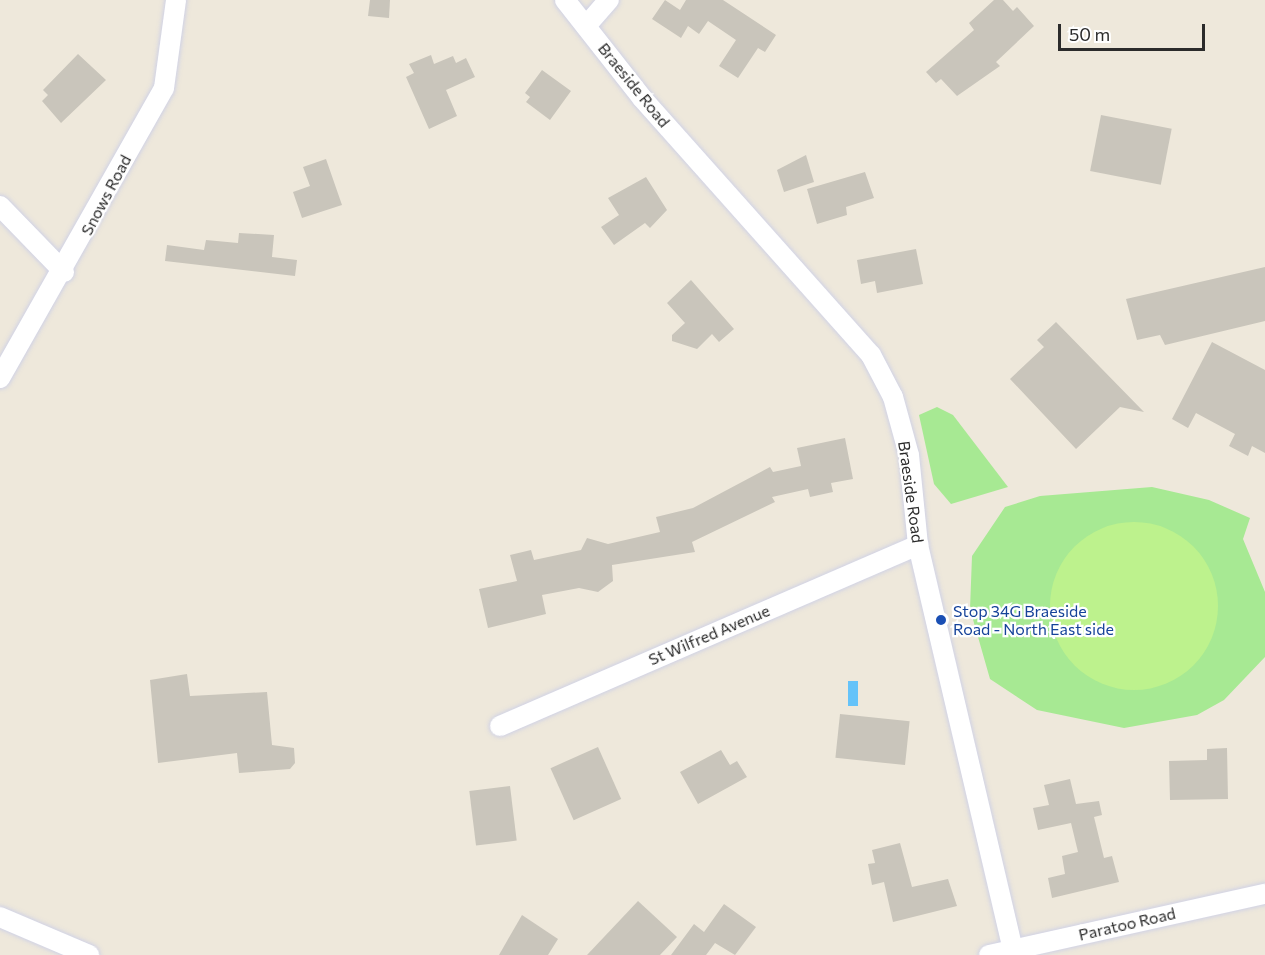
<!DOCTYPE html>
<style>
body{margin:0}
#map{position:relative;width:1265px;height:955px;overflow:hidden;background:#eee8db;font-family:Commissioner,sans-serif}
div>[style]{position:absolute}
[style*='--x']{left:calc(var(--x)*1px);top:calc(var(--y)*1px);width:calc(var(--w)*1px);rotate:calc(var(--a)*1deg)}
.green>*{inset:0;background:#a7e993}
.pitch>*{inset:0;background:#bdf28d}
.round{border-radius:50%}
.water>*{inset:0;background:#65c3f9;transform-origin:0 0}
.building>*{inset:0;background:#c9c5bb;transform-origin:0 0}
.roads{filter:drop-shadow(0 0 2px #d0d2e5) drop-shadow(0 0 2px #d0d2e5)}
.minor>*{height:20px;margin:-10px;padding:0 10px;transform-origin:10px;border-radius:10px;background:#fff}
.dots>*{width:16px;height:16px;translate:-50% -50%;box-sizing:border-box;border:3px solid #fff;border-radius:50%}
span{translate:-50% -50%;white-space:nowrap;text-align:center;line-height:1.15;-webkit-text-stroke:4.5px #fff;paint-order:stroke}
.street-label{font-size:16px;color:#2b2b2b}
.transit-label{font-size:16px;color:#164399}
.left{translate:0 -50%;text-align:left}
.scale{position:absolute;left:1058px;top:24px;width:147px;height:27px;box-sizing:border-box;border:3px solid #2b2b2b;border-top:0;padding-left:8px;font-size:18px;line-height:21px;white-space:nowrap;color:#2b2b2b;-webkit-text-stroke:4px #fff;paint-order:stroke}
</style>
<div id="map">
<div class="green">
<i style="clip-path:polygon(937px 407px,953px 415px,1008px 487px,951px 504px,934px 484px,919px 415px)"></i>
<i style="clip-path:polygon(1152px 487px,1209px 500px,1250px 518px,1243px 539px,1265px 592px,1265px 657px,1224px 700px,1197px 715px,1124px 728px,1037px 710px,990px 679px,970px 609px,972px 556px,1005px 507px,1040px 496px)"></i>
</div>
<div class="pitch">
<i class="round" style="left:1050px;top:522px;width:168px;height:168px"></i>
</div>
<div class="water">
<i style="left:848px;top:681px;width:10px;height:25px"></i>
</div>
<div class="building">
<i style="clip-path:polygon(370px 0,390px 0,389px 18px,368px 16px)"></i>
<i style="clip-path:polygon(665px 0,680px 10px,686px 0,723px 0,776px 35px,765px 52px,758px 48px,738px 78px,719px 66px,736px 40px,708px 21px,699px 34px,688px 26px,681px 38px,652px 19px)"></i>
<i style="clip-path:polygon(994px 0,1003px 0,1013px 11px,1017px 7px,1034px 26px,996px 62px,1000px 66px,957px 96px,941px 79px,936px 83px,926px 72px,974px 30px,969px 23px)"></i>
<i style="clip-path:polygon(78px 54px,106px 80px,61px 123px,42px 101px,48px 95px,43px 90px)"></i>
<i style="clip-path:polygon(431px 55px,434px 64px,453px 56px,456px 63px,466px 58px,475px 77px,446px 90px,457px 116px,429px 129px,406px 77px,414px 73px,409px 64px)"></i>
<i style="clip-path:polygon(542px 70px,571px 91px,550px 120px,526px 102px,530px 97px,525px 93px)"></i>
<i style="left:1101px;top:115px;width:72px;height:57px;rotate:11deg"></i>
<i style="clip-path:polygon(806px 155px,814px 182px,784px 192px,777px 170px)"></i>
<i style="clip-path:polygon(326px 159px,342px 205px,302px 218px,293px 192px,310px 186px,303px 167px)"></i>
<i style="clip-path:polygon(865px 172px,874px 198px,846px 207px,847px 215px,817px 224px,807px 189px)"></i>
<i style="clip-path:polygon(646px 177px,667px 210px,650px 228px,645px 223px,614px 245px,601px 227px,619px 215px,608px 198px)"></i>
<i style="clip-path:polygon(239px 233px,274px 235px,272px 257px,297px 260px,295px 276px,165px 261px,167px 245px,204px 250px,206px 240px,238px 243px)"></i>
<i style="clip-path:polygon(916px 249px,923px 284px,877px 293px,875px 281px,861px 284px,857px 260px)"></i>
<i style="clip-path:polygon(1265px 267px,1265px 321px,1165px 345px,1160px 335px,1137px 340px,1126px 299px)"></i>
<i style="clip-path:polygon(691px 280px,734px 329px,719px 342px,712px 334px,697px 349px,672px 341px,672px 335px,685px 323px,667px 303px)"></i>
<i style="clip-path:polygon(1056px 322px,1144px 412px,1120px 407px,1076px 449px,1010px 379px,1044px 347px,1037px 340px)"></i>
<i style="clip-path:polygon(1212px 342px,1265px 370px,1265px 453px,1252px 446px,1248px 456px,1229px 446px,1235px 434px,1196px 413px,1188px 428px,1172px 419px)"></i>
<i style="clip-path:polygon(845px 438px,853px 479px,831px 483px,833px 492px,810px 497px,808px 489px,772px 497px,775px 502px,692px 542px,695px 552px,612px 565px,613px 581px,598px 592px,579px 588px,542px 595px,546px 614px,488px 628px,479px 589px,517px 581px,510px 555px,531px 550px,534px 560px,581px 550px,587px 538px,608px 544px,660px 532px,656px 517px,693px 508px,770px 467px,773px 472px,801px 466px,797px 448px)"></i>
<i style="clip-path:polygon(187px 674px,190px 696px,267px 692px,272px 745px,294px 748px,295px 763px,290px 769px,239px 773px,237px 753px,158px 763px,150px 680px)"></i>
<i style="left:840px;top:714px;width:70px;height:44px;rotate:6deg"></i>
<i style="left:598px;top:747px;width:57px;height:52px;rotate:66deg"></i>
<i style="clip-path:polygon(1227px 748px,1228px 799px,1170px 800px,1169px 761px,1207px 760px,1207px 749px)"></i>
<i style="clip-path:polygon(721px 750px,730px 765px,737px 761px,747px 777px,698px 804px,680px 772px)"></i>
<i style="clip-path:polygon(1070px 779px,1076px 804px,1099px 801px,1102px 815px,1094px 817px,1104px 858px,1112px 856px,1119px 882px,1052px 898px,1048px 878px,1065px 874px,1062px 856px,1078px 852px,1071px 823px,1038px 830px,1033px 808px,1049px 805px,1044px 785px)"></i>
<i style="left:510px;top:786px;width:55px;height:41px;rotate:83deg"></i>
<i style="clip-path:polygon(900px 843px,912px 887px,948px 879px,957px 906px,893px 922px,884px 882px,872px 885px,868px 864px,875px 863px,872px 850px)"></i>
<i style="clip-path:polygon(638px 901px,677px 937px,660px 955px,587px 955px)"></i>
<i style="clip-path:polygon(724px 904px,756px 927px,735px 955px,715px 943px,706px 955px,671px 955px,694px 924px,704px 932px)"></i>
<i style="clip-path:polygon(522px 915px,558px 939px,548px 955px,499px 955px)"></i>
</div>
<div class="roads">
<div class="minor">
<i style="--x:565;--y:0;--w:125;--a:51.8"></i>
<i style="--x:642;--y:98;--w:344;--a:48.3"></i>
<i style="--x:871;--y:355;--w:47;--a:62.4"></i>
<i style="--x:893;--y:397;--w:60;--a:74.6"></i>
<i style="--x:909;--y:455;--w:90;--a:84.3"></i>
<i style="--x:918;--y:545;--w:416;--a:76.8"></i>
<i style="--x:586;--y:26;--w:35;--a:-49"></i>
<i style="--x:0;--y:206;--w:92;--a:45.9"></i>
<i style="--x:0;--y:378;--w:333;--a:-60.5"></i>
<i style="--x:164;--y:88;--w:89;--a:-82.2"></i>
<i style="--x:500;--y:726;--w:456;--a:-23.4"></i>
<i style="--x:0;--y:917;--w:97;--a:23.1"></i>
<i style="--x:989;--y:955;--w:283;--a:-12.5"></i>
</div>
</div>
<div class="dots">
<i style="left:941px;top:620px;background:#1a4fb4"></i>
</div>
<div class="street-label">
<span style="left:634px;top:85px;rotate:51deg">Braeside Road</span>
<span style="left:106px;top:195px;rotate:-62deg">Snows Road</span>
<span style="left:911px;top:492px;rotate:82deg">Braeside Road</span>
<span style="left:709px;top:635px;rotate:-23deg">St Wilfred Avenue</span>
<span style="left:1127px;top:924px;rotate:-13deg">Paratoo Road</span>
</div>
<div class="transit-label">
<span class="left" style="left:953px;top:620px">Stop 34G Braeside<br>Road - North East side</span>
</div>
<div class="scale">50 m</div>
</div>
